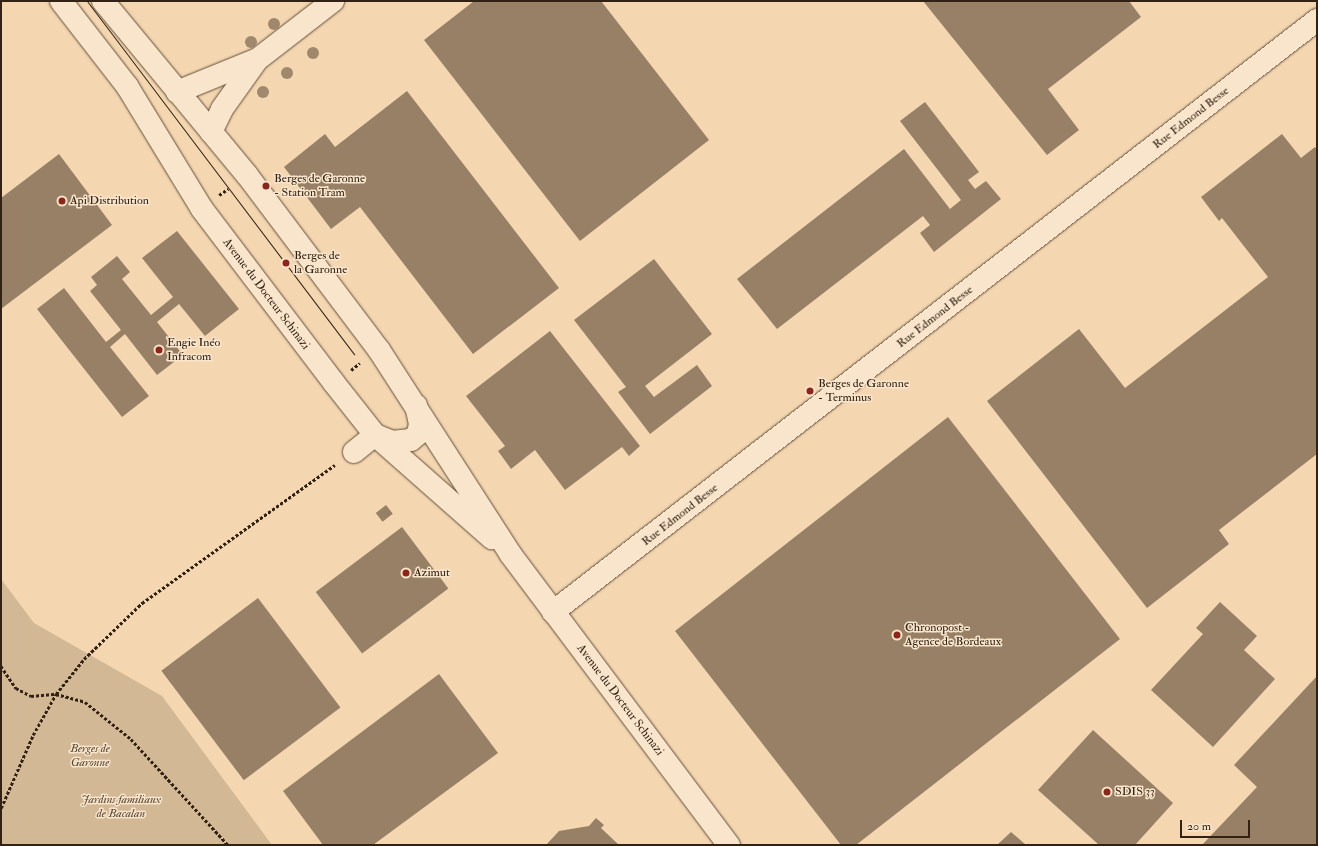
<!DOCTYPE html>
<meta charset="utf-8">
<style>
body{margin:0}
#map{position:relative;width:1318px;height:846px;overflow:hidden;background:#f4d7b0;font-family:"IM FELL Double Pica",serif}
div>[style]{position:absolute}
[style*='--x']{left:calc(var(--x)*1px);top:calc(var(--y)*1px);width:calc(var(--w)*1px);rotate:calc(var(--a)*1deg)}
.green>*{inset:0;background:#d3b895}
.building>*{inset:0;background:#978065;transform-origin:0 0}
.path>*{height:2.5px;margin-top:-1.25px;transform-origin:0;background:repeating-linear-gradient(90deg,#322214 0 3px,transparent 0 5px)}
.roads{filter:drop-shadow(0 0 1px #624f3b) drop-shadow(0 0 1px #624f3b)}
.minor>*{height:22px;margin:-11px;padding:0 11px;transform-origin:11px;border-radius:11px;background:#f8e5cc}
.tram>*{height:1px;margin:-0.5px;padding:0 0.5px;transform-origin:0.5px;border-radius:0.5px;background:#322214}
.trees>*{width:12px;height:12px;margin:-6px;border-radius:50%;background:#9f886c}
.dots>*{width:11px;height:11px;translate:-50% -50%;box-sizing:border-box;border:2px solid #f8e5cc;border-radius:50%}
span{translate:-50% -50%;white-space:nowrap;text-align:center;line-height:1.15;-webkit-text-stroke:3px #f8e5cc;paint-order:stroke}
.street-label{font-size:12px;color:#322214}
.poi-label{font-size:12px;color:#322214}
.left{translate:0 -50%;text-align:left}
.park-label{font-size:12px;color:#5a4834;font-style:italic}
.frame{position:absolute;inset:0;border:2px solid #322214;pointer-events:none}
.scale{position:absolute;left:1180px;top:820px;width:70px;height:18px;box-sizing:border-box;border:2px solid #322214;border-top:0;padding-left:5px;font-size:12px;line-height:14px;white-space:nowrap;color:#322214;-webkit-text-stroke:3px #f8e5cc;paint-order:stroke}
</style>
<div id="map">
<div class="green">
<i style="clip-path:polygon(1px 579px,34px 623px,162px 696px,272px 845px,1px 845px)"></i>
</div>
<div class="building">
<i style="clip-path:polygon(474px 1px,601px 1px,709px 140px,580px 241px,424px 40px)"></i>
<i style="clip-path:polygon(923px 1px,1129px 1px,1141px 17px,1048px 89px,1079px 130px,1047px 155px)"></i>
<i style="clip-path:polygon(407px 91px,559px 288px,473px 354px,360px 207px,331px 229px,284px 167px,325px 134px,335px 147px)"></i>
<i style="clip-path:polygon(925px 102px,979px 172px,968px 180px,975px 189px,986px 181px,1001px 199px,934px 252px,920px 233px,930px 225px,923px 216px,777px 329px,737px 279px,904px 149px,950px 209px,961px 200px,900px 121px)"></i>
<i style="clip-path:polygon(1282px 134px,1301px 158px,1315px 147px,1317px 150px,1317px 454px,1219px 530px,1229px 544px,1147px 608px,987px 401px,1079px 329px,1125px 388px,1268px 277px,1222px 218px,1219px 221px,1201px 197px)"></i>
<i style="clip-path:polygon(59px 154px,112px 225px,1px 309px,1px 198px)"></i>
<i style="clip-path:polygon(177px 231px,239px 309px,205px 336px,179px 304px,157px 322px,183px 355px,157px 375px,125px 334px,110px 347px,149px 396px,122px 417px,37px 309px,64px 288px,106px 342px,121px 330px,90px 291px,97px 285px,91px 277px,117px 256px,130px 272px,122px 279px,151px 315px,173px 297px,142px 258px)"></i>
<i style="clip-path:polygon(654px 259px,712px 334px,645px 386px,654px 397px,697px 365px,712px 386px,650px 434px,618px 392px,626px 387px,574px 320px)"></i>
<i style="clip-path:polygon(550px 331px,640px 446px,629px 456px,622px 447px,565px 490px,535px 450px,511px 469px,498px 451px,505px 446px,466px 396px)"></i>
<i style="clip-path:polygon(948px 417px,1120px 639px,856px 845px,841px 845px,675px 631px)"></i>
<i style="left:386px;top:505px;width:11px;height:13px;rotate:52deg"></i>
<i style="left:402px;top:527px;width:77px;height:108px;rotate:53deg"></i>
<i style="left:258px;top:598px;width:137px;height:121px;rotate:53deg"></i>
<i style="clip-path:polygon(1220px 602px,1257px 636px,1244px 650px,1275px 679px,1213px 747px,1151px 690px,1203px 634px,1196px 628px)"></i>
<i style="clip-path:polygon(439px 674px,498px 753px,373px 845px,323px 845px,283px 791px)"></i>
<i style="clip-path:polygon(1317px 676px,1317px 845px,1202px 845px,1257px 787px,1234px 765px)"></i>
<i style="clip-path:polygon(1093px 730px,1173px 803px,1135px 845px,1099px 845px,1038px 790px)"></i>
<i style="clip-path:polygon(596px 818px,604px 825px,601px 828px,619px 845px,546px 845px,559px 831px,589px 826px)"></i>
<i style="clip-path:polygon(1011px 832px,1026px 845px,997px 845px)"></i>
</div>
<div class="path">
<i style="--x:219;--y:195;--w:11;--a:-34"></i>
<i style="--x:351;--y:370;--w:11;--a:-38"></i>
<i style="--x:1;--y:666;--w:27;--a:56"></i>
<i style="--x:16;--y:688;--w:17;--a:28"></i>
<i style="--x:31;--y:696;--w:25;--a:-5"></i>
<i style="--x:56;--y:694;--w:30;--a:15"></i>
<i style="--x:85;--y:702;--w:59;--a:38.8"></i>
<i style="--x:131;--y:739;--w:144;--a:47.5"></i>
<i style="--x:1;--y:808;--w:80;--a:-66.3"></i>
<i style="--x:33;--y:735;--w:47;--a:-60.7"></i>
<i style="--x:56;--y:694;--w:45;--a:-51.3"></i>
<i style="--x:84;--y:659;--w:81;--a:-44"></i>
<i style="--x:142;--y:603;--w:237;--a:-35.6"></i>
</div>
<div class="roads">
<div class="minor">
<i style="--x:61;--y:1;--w:108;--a:52.2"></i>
<i style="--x:127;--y:86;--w:144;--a:58.6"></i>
<i style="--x:202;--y:209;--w:218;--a:52.8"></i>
<i style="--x:334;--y:383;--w:66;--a:51.7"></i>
<i style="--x:375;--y:435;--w:156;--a:41.4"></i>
<i style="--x:103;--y:1;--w:226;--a:50.4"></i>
<i style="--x:247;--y:175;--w:219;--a:53"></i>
<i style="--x:379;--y:350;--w:244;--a:57.2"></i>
<i style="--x:511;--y:555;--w:363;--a:53.1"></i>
<i style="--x:177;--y:92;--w:87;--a:-22.2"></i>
<i style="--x:258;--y:59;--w:95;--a:-37.7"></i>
<i style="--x:211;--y:132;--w:25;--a:-64"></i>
<i style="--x:222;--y:109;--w:60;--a:-54.5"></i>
<i style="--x:354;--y:452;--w:27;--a:-39"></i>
<i style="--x:375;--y:435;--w:18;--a:22"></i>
<i style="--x:392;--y:442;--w:19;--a:-6"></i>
<i style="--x:411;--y:440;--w:9;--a:-41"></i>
<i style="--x:418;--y:434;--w:10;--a:-79"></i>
<i style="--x:420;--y:424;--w:19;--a:-102"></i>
<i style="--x:553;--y:612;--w:967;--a:-37.77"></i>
</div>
</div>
<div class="tram">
<i style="--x:87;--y:1;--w:443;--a:52.9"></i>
</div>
<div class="trees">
<i style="left:274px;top:24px"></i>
<i style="left:251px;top:42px"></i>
<i style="left:313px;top:53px"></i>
<i style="left:287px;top:73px"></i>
<i style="left:263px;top:92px"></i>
</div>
<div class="dots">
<i style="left:266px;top:186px;background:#8f2418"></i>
<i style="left:62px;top:201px;background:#8f2418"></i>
<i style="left:286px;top:263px;background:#8f2418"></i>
<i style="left:159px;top:350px;background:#8f2418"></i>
<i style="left:810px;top:391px;background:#8f2418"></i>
<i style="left:406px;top:573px;background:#8f2418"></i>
<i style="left:897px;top:635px;background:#8f2418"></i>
<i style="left:1107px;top:792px;background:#8f2418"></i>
</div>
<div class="street-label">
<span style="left:1191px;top:118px;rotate:-38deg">Rue Edmond Besse</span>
<span style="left:266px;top:294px;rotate:53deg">Avenue du Docteur Schinazi</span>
<span style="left:935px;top:317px;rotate:-38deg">Rue Edmond Besse</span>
<span style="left:680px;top:515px;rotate:-38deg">Rue Edmond Besse</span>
<span style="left:620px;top:700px;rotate:53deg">Avenue du Docteur Schinazi</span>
</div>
<div class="poi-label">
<span class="left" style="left:274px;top:186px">Berges de Garonne<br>- Station Tram</span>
<span class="left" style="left:70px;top:201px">Api Distribution</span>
<span class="left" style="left:294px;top:263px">Berges de<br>la Garonne</span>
<span class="left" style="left:167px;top:350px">Engie Inéo<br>Infracom</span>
<span class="left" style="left:818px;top:391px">Berges de Garonne<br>- Terminus</span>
<span class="left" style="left:414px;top:573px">Azimut</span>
<span class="left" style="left:905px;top:635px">Chronopost -<br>Agence de Bordeaux</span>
<span class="left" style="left:1115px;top:792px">SDIS 33</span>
</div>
<div class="park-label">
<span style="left:90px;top:756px">Berges de<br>Garonne</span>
<span style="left:121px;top:807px">Jardins familiaux<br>de Bacalan</span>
</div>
<div class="frame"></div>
<div class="scale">20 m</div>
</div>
